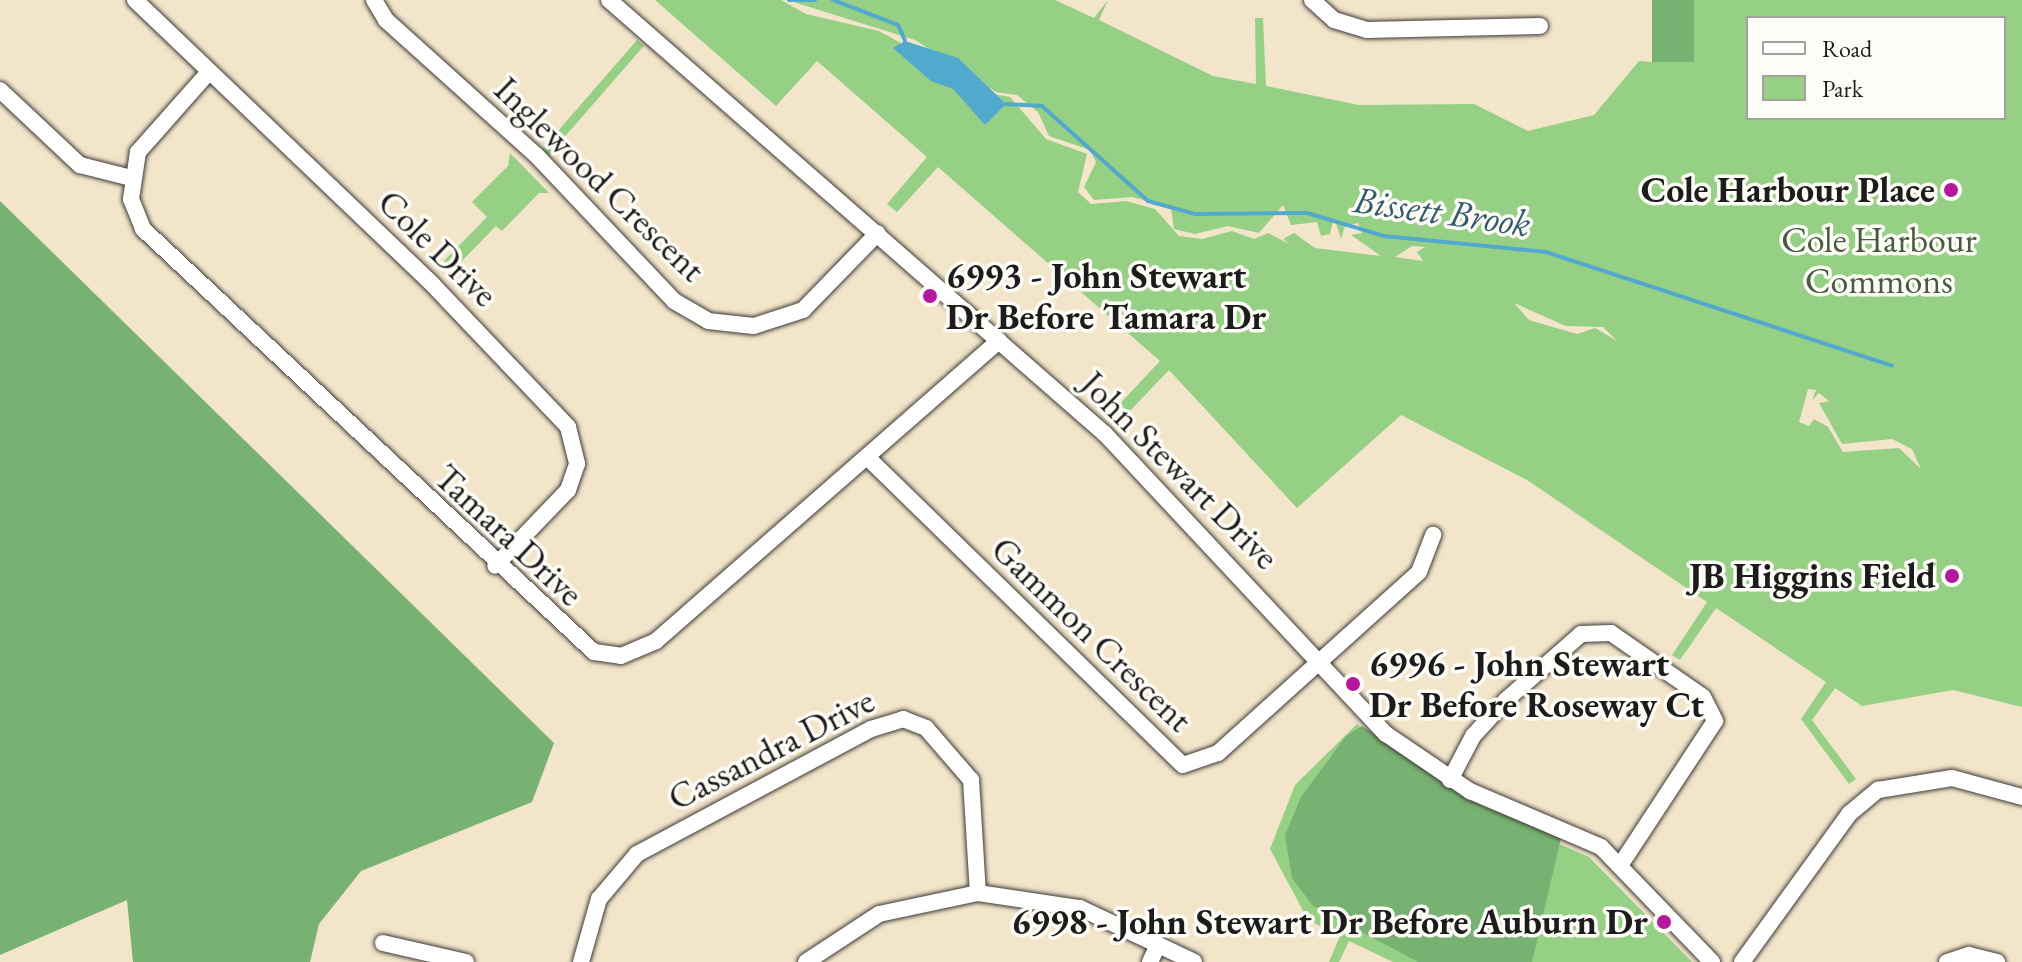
<!DOCTYPE html>
<style>
body{margin:0}
#map{position:relative;width:2022px;height:962px;overflow:hidden;background:#f2e5ca;font-family:"EB Garamond",serif}
div>[style]{position:absolute}
[style*='--x']{left:calc(var(--x)*1px);top:calc(var(--y)*1px);width:calc(var(--w)*1px);rotate:calc(var(--a)*1deg)}
.green>*{inset:0;background:#95d084;transform-origin:0 0}
.forest>*{inset:0;background:#78b272;transform-origin:0 0}
.water>*{inset:0;background:#52a9ce}
.stream>*{height:4px;margin:-2px;padding:0 2px;transform-origin:2px;border-radius:2px;background:#52a9ce}
.roads{filter:drop-shadow(0 0 2px #3c3a36) drop-shadow(0 0 2px #3c3a36)}
.minor>*{height:16px;margin:-8px;padding:0 8px;transform-origin:8px;border-radius:8px;background:#fff}
.dots>*{width:22px;height:22px;translate:-50% -50%;box-sizing:border-box;border:4px solid #fdfcf7;border-radius:50%}
span{translate:-50% -50%;white-space:nowrap;text-align:center;line-height:1.15;-webkit-text-stroke:7px #fdfcf7;paint-order:stroke}
.street-label{font-size:36px;color:#1c1c1c}
.poi-label{font-size:36px;color:#1c1c1c;font-weight:700}
.right{translate:-100% -50%;text-align:right}
.left{translate:0 -50%;text-align:left}
.park-label{font-size:36px;color:#465b40}
.water-label{font-size:38px;color:#345b6c;font-style:italic}
.legend{position:absolute;left:1746px;top:16px;width:260px;height:104px;box-sizing:border-box;background:#fdfcf7;border:2px solid #a3a29f;margin:0;padding:10px 14px;list-style:none;font-size:24px;color:#1c1c1c}
.legend li{display:flex;align-items:center;gap:16px;height:40px}
.legend b{width:40px;border:2px solid #a3a29f}
</style>
<div id="map">
<div class="green">
<i style="clip-path:polygon(evenodd,655px 0,781px 0,806px 14px,879px 31px,993px 94px,1010px 97px,1046px 139px,1087px 154px,1078px 192px,1091px 204px,1126px 201px,1155px 209px,1179px 236px,1202px 239px,1232px 231px,1254px 239px,1268px 233px,1289px 244px,1283px 239px,1294px 233px,1315px 248px,1381px 256px,1351px 235px,1362px 233px,1358px 223px,1345px 226px,1341px 239px,1334px 217px,1330px 234px,1321px 236px,1317px 222px,1291px 225px,1283px 205px,1259px 233px,1228px 226px,1195px 234px,1174px 229px,1171px 208px,1160px 204px,1132px 197px,1094px 200px,1084px 187px,1096px 162px,1090px 150px,1049px 136px,1038px 112px,1017px 95px,996px 92px,915px 40px,787px 0,1055px 0,1094px 18px,1108px 0,1099px 20px,1213px 76px,1256px 84px,1255px 18px,1263px 18px,1266px 86px,1359px 105px,1474px 104px,1528px 131px,1594px 115px,1639px 61px,1653px 62px,1652px 0,2022px 0,2022px 707px,1953px 690px,1862px 706px,1835px 688px,1812px 720px,1856px 779px,1849px 784px,1801px 719px,1826px 682px,1716px 608px,1680px 660px,1672px 655px,1707px 602px,1527px 480px,1401px 415px,1297px 508px,1169px 370px,1126px 415px,1117px 407px,1160px 361px,938px 167px,897px 212px,887px 204px,927px 157px,817px 61px,776px 106px,655px 0,1748px 18px,2004px 18px,2004px 118px,1748px 118px,1748px 18px,655px 0,1412px 246px,1425px 247px,1417px 252px,1423px 261px,1395px 257px,1412px 246px,655px 0,1514px 303px,1566px 326px,1603px 327px,1617px 341px,1595px 328px,1577px 334px,1529px 320px,1514px 303px,655px 0,1808px 389px,1816px 390px,1812px 400px,1819px 393px,1829px 401px,1819px 403px,1842px 444px,1892px 439px,1912px 449px,1921px 469px,1899px 448px,1843px 452px,1828px 427px,1814px 419px,1809px 426px,1799px 422px,1808px 389px)"></i>
<i style="left:637px;top:40px;width:9px;height:146px;rotate:41deg"></i>
<i style="clip-path:polygon(510px 153px,549px 193px,539px 193px,502px 231px,496px 226px,453px 270px,444px 261px,487px 217px,472px 202px,508px 166px)"></i>
<i style="clip-path:polygon(1357px 724px,1445px 794px,1589px 857px,1692px 962px,1393px 962px,1349px 941px,1339px 962px,1329px 962px,1340px 936px,1308px 920px,1270px 849px,1295px 785px)"></i>
</div>
<div class="forest">
<i style="left:1652px;top:0;width:42px;height:62px"></i>
<i style="clip-path:polygon(0 201px,554px 743px,532px 802px,361px 871px,319px 924px,310px 962px,133px 962px,127px 900px,0 955px)"></i>
<i style="clip-path:polygon(1362px 726px,1483px 806px,1561px 838px,1532px 962px,1418px 962px,1313px 906px,1292px 878px,1285px 835px,1301px 797px,1346px 736px)"></i>
</div>
<div class="water">
<i style="clip-path:polygon(905px 41px,958px 58px,1006px 104px,985px 125px,953px 89px,931px 81px,893px 48px)"></i>
</div>
<div class="stream">
<i style="--x:789;--y:0;--w:26;--a:0"></i>
<i style="--x:833;--y:0;--w:70;--a:21"></i>
<i style="--x:898;--y:25;--w:17;--a:66"></i>
<i style="--x:1006;--y:104;--w:36;--a:3"></i>
<i style="--x:1042;--y:106;--w:142;--a:41.9"></i>
<i style="--x:1148;--y:201;--w:49;--a:15.5"></i>
<i style="--x:1195;--y:214;--w:112;--a:-0.5"></i>
<i style="--x:1307;--y:213;--w:80;--a:16.6"></i>
<i style="--x:1384;--y:236;--w:163;--a:5.6"></i>
<i style="--x:1546;--y:252;--w:364;--a:18.2"></i>
</div>
<div class="roads">
<div class="minor">
<i style="--x:135;--y:0;--w:412;--a:43.7"></i>
<i style="--x:433;--y:285;--w:196;--a:46.4"></i>
<i style="--x:568;--y:427;--w:38;--a:76"></i>
<i style="--x:577;--y:464;--w:28;--a:109"></i>
<i style="--x:568;--y:490;--w:105;--a:133.8"></i>
<i style="--x:374;--y:0;--w:23;--a:59"></i>
<i style="--x:386;--y:20;--w:203;--a:42"></i>
<i style="--x:537;--y:156;--w:199;--a:46.6"></i>
<i style="--x:674;--y:301;--w:39;--a:30"></i>
<i style="--x:708;--y:321;--w:46;--a:6.2"></i>
<i style="--x:754;--y:326;--w:52;--a:-18.1"></i>
<i style="--x:803;--y:310;--w:107;--a:-45.8"></i>
<i style="--x:609;--y:0;--w:659;--a:41.19"></i>
<i style="--x:1105;--y:434;--w:411;--a:46.9"></i>
<i style="--x:1386;--y:734;--w:102;--a:34.2"></i>
<i style="--x:1470;--y:791;--w:142;--a:23.1"></i>
<i style="--x:1601;--y:847;--w:160;--a:46"></i>
<i style="--x:1312;--y:0;--w:30;--a:42"></i>
<i style="--x:1334;--y:20;--w:34;--a:17"></i>
<i style="--x:1367;--y:30;--w:173;--a:-1.3"></i>
<i style="--x:208;--y:73;--w:106;--a:131.5"></i>
<i style="--x:138;--y:152;--w:48;--a:98.5"></i>
<i style="--x:131;--y:199;--w:32;--a:68"></i>
<i style="--x:143;--y:229;--w:618;--a:43.17"></i>
<i style="--x:594;--y:652;--w:27;--a:8"></i>
<i style="--x:621;--y:656;--w:38;--a:-23"></i>
<i style="--x:656;--y:641;--w:456;--a:-41.2"></i>
<i style="--x:0;--y:90;--w:110;--a:43.2"></i>
<i style="--x:80;--y:165;--w:53;--a:14.3"></i>
<i style="--x:867;--y:457;--w:441;--a:44.3"></i>
<i style="--x:1183;--y:765;--w:37;--a:-19"></i>
<i style="--x:1218;--y:753;--w:270;--a:-42"></i>
<i style="--x:1419;--y:572;--w:40;--a:-69"></i>
<i style="--x:1450;--y:780;--w:50;--a:-62.4"></i>
<i style="--x:1473;--y:736;--w:49;--a:-47.5"></i>
<i style="--x:1506;--y:700;--w:100;--a:-41.3"></i>
<i style="--x:1581;--y:634;--w:30;--a:-2"></i>
<i style="--x:1611;--y:633;--w:112;--a:34.8"></i>
<i style="--x:1703;--y:697;--w:27;--a:63"></i>
<i style="--x:1715;--y:721;--w:171;--a:123.3"></i>
<i style="--x:383;--y:943;--w:85;--a:12.9"></i>
<i style="--x:581;--y:962;--w:66;--a:-74.1"></i>
<i style="--x:599;--y:899;--w:59;--a:-49.8"></i>
<i style="--x:637;--y:854;--w:265;--a:-28.1"></i>
<i style="--x:871;--y:729;--w:34;--a:-17"></i>
<i style="--x:903;--y:719;--w:25;--a:21"></i>
<i style="--x:926;--y:728;--w:69;--a:49.1"></i>
<i style="--x:971;--y:780;--w:113;--a:86.5"></i>
<i style="--x:806;--y:962;--w:87;--a:-33.3"></i>
<i style="--x:879;--y:914;--w:101;--a:-12"></i>
<i style="--x:978;--y:893;--w:103;--a:8.4"></i>
<i style="--x:1080;--y:908;--w:126;--a:25.3"></i>
<i style="--x:1150;--y:962;--w:19;--a:-65"></i>
<i style="--x:1742;--y:962;--w:183;--a:-54.1"></i>
<i style="--x:1849;--y:814;--w:38;--a:-40"></i>
<i style="--x:1878;--y:790;--w:75;--a:-9.2"></i>
<i style="--x:1952;--y:778;--w:73;--a:15.2"></i>
<i style="--x:1947;--y:962;--w:23;--a:-18"></i>
<i style="--x:1969;--y:955;--w:29;--a:14"></i>
</div>
</div>
<div class="dots">
<i style="left:1951px;top:190px;background:#b5179e"></i>
<i style="left:930px;top:296px;background:#b5179e"></i>
<i style="left:1952px;top:576px;background:#b5179e"></i>
<i style="left:1353px;top:684px;background:#b5179e"></i>
<i style="left:1664px;top:922px;background:#b5179e"></i>
</div>
<div class="street-label">
<span style="left:600px;top:179px;rotate:44deg">Inglewood Crescent</span>
<span style="left:438px;top:248px;rotate:44deg">Cole Drive</span>
<span style="left:1180px;top:470px;rotate:45deg">John Stewart Drive</span>
<span style="left:509px;top:535px;rotate:43deg">Tamara Drive</span>
<span style="left:1092px;top:634px;rotate:44deg">Gammon Crescent</span>
<span style="left:771px;top:749px;rotate:-27deg">Cassandra Drive</span>
</div>
<div class="poi-label">
<span class="right" style="left:1935px;top:190px">Cole Harbour Place</span>
<span class="left" style="left:946px;top:296px">6993 - John Stewart<br>Dr Before Tamara Dr</span>
<span class="right" style="left:1936px;top:576px">JB Higgins Field</span>
<span class="left" style="left:1369px;top:684px">6996 - John Stewart<br>Dr Before Roseway Ct</span>
<span class="right" style="left:1648px;top:922px">6998 - John Stewart Dr Before Auburn Dr</span>
</div>
<div class="park-label">
<span style="left:1879px;top:260px">Cole Harbour<br>Commons</span>
</div>
<div class="water-label">
<span style="left:1442px;top:211px;rotate:8deg">Bissett Brook</span>
</div>
<ul class="legend">
<li><b style="height:10px;background:#fff"></b>Road</li>
<li><b style="height:22px;background:#95d084"></b>Park</li>
</ul>
</div>
